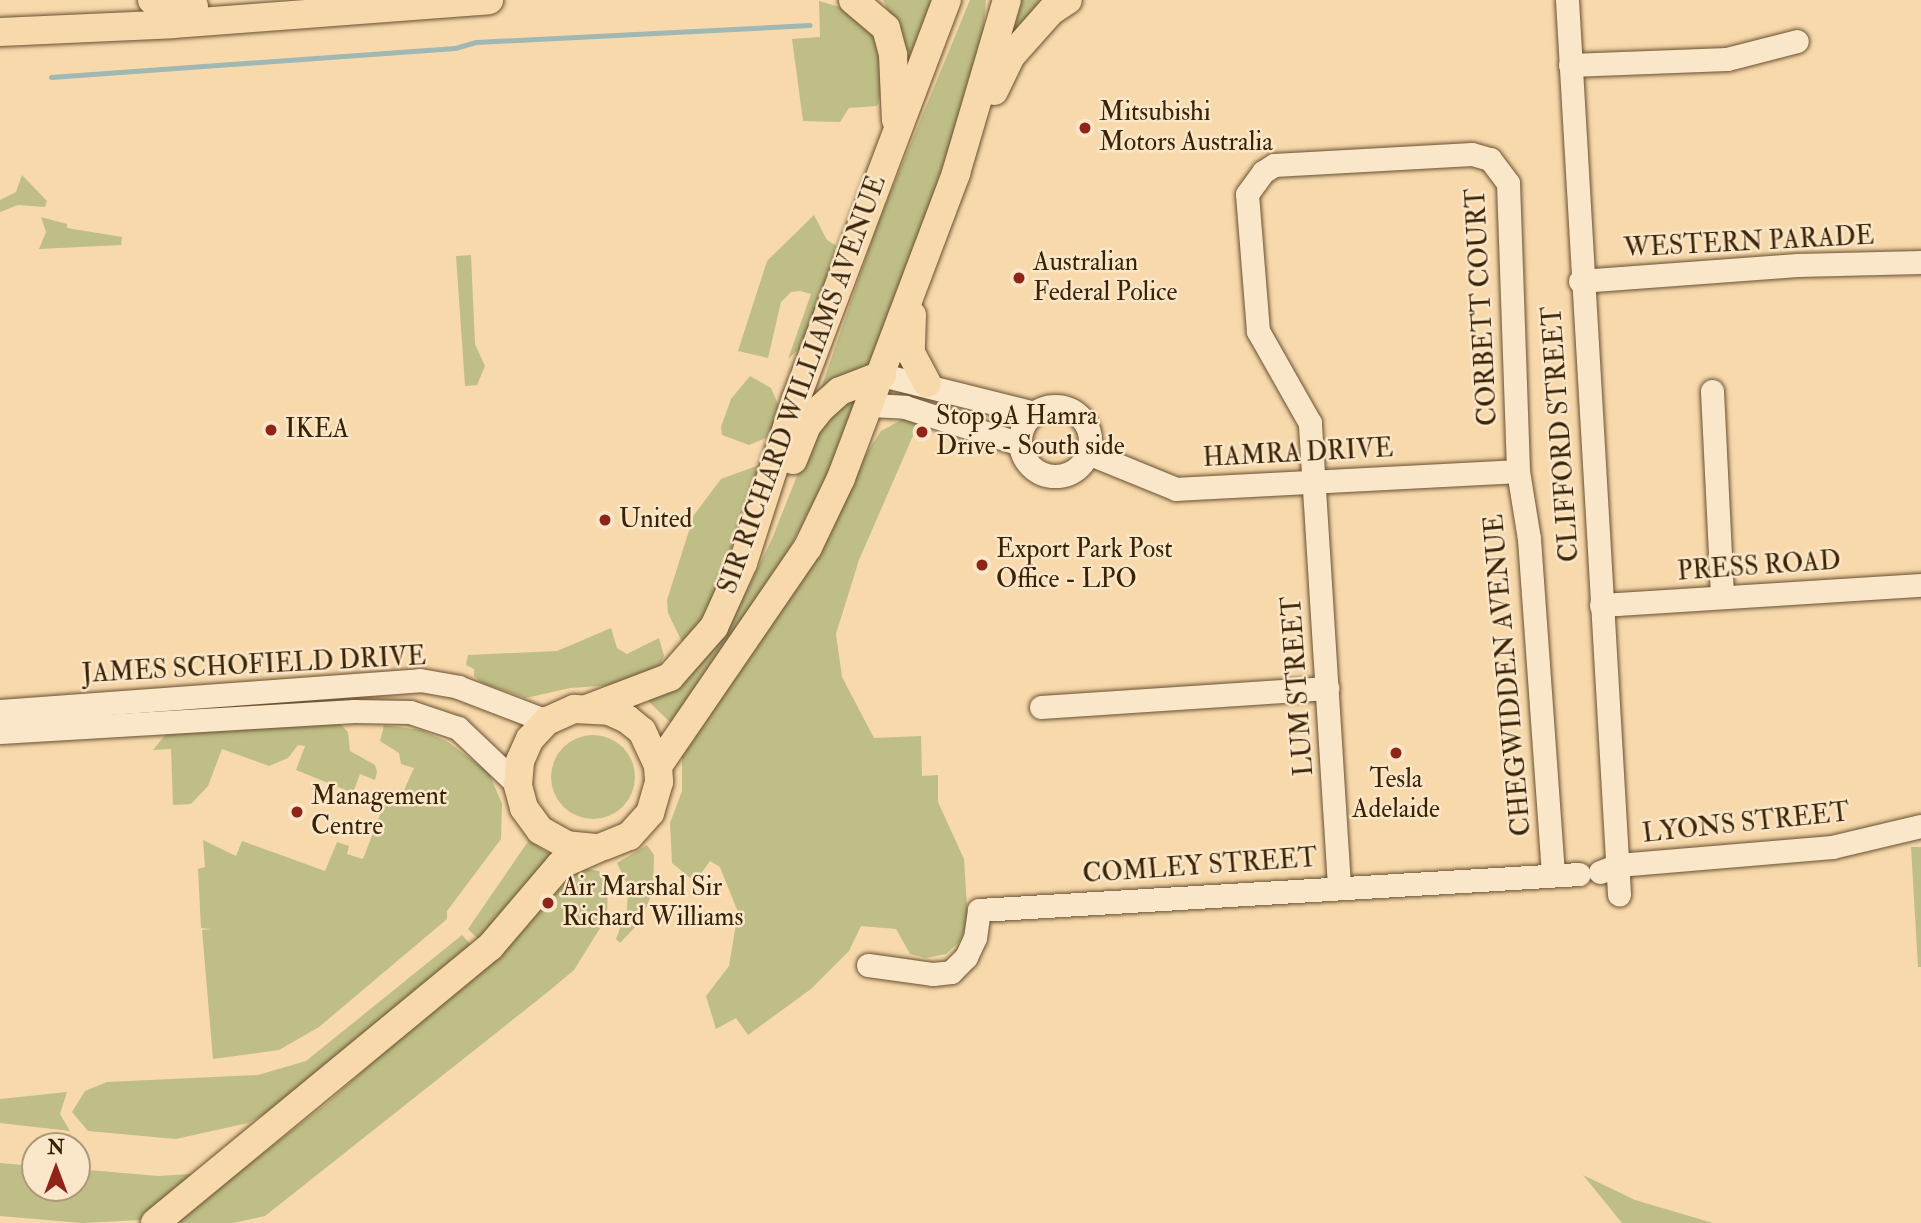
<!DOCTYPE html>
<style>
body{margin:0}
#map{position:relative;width:1921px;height:1223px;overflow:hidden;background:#f7d9ac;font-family:"IM FELL Double Pica",serif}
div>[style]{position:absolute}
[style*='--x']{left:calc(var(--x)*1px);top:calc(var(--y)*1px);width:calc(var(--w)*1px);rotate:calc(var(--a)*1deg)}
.green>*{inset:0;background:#bfbe87}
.round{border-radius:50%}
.stream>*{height:5px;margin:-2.5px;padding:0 2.5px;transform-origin:2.5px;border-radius:2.5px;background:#9fb8b3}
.roads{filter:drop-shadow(0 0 2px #69502f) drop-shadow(0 0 2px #69502f)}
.minor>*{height:23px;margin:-11.5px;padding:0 11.5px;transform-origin:11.5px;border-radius:11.5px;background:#fae6c9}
.minor>.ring{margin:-11.5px;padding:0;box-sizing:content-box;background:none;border:23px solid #fae6c9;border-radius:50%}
.major>*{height:28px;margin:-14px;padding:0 14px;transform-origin:14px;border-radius:14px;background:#f7d9ac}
.dots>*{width:19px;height:19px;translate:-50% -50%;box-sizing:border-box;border:4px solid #fae6c9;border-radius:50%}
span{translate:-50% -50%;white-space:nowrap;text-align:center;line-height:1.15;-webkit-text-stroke:5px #fae6c9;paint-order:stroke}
.poi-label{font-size:26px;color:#3a2305}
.left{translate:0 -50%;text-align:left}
.street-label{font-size:26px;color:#3a2305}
.north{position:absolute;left:21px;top:1132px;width:70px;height:70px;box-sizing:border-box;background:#fae6c9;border:2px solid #ad987b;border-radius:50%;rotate:0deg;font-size:19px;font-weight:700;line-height:28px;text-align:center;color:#3a2305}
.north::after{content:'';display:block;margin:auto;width:24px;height:32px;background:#8f2418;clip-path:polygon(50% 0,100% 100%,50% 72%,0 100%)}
</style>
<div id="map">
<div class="green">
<i style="clip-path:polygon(883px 0,934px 0,911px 53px,908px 52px)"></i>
<i style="clip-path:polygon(970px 0,986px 0,982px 45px,877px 368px,819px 394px,878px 223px)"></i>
<i style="clip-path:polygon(1015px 0,1049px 0,1007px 46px)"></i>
<i style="clip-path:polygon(819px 1px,850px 10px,875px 35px,887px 77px,877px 106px,849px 108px,840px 122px,803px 121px,792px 39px,820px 37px)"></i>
<i style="clip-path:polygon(22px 175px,47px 201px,45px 207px,18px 205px,0 212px,0 200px,16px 192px)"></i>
<i style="clip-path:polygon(814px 215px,827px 240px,837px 246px,803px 345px,788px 359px,811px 294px,800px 291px,791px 292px,781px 302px,768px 358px,738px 351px,767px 261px)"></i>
<i style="clip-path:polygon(41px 217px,67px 224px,67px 228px,122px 237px,121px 245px,39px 249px,46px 232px)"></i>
<i style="clip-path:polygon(471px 255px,475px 344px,485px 366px,477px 385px,465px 386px,456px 256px)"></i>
<i style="clip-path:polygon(750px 376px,771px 388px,780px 409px,771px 436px,749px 445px,722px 435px,721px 427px,731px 399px)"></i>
<i style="clip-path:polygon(858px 392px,868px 398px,772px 582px,672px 724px,645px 698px,683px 679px,706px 658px,736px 612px,772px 539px,819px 420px)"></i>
<i style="clip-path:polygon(903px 419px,919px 422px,859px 560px,836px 634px,842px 677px,874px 738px,921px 736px,922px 776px,938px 775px,938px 802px,964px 859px,968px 923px,959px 942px,946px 954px,926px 958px,910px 954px,896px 929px,861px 926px,849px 951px,811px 989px,748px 1035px,736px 1018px,716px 1029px,706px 996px,729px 966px,738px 912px,720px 867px,710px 861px,695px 882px,672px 863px,670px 823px,682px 791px,682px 752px,873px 443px,881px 431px)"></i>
<i style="clip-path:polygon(762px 464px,712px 602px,684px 646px,668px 613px,667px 600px,694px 515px,721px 479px)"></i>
<i style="clip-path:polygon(611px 628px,617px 648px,627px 654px,659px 638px,664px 656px,659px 666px,616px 685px,570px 688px,526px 698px,482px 683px,474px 676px,474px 669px,466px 665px,468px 655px,557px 651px)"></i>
<i style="clip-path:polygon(339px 723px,348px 732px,350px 751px,375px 765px,377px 772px,375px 780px,360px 774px,353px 793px,296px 770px,305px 746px,298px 745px,288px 758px,269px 766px,222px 749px,208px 786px,191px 804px,173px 805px,171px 749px,153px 750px,166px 734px)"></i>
<i style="clip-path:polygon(384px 725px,421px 730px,448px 742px,489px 773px,502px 804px,501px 839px,447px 911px,447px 919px,319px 1027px,279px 1050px,213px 1059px,202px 930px,211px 929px,201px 928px,198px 869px,205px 867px,203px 840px,236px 856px,242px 841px,325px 871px,337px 842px,349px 846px,347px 854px,363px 859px,388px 794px,404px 790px,414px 768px,401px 764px,399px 753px,380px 741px)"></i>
<i class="round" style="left:551px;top:735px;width:84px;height:84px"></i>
<i style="clip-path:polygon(529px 840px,550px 855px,480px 941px,468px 929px)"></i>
<i style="clip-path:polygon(647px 845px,654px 855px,653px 891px,640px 922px,620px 943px,616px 939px,627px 909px,628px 886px,617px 863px)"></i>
<i style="clip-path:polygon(1911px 847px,1921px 847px,1921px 967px,1918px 967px)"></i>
<i style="clip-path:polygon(588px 869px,599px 871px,608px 883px,607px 917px,574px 970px,549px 991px,265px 1216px,233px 1223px,174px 1223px,327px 1103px,513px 937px,571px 873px)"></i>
<i style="clip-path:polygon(462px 935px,474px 948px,280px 1106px,248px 1123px,176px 1139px,88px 1131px,72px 1112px,85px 1091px,107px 1082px,258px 1075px,306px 1061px)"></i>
<i style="clip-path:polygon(67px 1092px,60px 1114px,70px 1131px,0 1123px,0 1099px)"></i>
<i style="clip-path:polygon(0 1163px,35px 1166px,35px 1188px,77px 1188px,77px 1169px,158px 1176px,206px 1173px,141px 1220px,82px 1223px,0 1216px)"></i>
<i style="clip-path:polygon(1583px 1175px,1635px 1200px,1713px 1223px,1622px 1223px)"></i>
</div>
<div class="stream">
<i style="--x:51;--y:77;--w:405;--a:-4.1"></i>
<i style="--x:455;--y:48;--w:22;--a:-16"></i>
<i style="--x:476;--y:42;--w:334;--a:-2.9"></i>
</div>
<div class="roads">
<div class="minor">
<i style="--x:1567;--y:0;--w:896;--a:86.67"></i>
<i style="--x:1570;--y:65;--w:157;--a:-2.2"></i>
<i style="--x:1727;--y:59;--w:72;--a:-14.4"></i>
<i style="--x:1580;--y:281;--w:218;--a:-4.2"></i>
<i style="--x:1797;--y:265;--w:124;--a:-1.4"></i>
<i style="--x:882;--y:375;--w:157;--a:14"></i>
<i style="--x:1712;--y:391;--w:206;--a:87.2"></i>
<i style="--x:871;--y:405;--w:34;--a:3"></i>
<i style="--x:905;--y:407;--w:121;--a:17.8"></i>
<i class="ring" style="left:1020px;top:406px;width:47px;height:47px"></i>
<i style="--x:1088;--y:453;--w:95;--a:22.2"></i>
<i style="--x:1176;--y:489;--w:342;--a:-3"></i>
<i style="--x:1601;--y:605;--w:321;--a:-3.6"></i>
<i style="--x:1041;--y:707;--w:287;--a:-3.8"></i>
<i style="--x:0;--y:711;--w:421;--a:-4.2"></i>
<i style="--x:420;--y:680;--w:39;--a:10"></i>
<i style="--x:458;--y:687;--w:95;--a:20.9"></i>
<i style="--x:0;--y:732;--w:355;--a:-3.4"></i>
<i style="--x:354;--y:711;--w:56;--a:1"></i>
<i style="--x:410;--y:712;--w:51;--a:18.4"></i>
<i style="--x:458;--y:728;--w:83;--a:43.5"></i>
<i style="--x:1600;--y:872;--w:19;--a:-21"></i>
<i style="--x:1618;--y:865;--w:215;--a:-4.8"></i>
<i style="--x:1832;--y:847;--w:91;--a:-13.3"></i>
<i style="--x:1339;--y:886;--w:464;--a:-93.6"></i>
<i style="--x:1310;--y:423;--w:106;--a:-119.5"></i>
<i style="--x:1258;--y:331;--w:137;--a:-94.6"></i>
<i style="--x:1247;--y:194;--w:27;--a:-54"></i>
<i style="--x:1263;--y:172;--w:13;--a:-32"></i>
<i style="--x:1274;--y:165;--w:198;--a:-3.2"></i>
<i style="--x:1472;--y:154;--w:19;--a:16"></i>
<i style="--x:1490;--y:159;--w:30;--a:53"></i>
<i style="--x:1508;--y:183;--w:288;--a:88"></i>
<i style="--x:1518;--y:471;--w:69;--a:80.8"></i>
<i style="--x:1529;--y:539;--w:337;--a:85.9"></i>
<i style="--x:868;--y:965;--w:66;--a:7.9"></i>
<i style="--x:933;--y:974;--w:18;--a:-6"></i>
<i style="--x:951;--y:972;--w:21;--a:-45"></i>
<i style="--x:966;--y:957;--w:21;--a:-65"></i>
<i style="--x:975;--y:938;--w:28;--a:-82"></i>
<i style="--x:979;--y:910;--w:601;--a:-3.43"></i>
</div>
<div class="major">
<i style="--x:152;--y:0;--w:8;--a:40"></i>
<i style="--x:158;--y:5;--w:36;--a:2"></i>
<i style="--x:853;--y:0;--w:43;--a:40.3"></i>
<i style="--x:886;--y:28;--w:28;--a:75"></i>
<i style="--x:893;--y:55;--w:65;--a:87.4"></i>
<i style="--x:0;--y:32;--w:173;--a:-2.6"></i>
<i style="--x:173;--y:24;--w:317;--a:-4.3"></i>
<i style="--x:994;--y:91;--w:39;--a:-64"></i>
<i style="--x:1011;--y:56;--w:60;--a:-48.4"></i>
<i style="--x:1051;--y:11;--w:20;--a:-33"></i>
<i style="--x:912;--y:315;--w:38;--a:92"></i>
<i style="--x:911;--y:353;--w:34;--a:62"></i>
<i style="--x:793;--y:460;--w:35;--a:-68"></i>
<i style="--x:806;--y:427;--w:24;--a:-52"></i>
<i style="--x:821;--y:408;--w:25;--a:-42"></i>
<i style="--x:840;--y:391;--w:45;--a:-20.9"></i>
<i style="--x:589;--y:708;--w:87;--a:-20.9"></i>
<i style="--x:670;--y:677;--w:67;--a:-48.7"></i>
<i style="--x:714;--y:627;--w:70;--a:-65.6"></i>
<i style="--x:743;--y:563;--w:172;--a:-72.1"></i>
<i style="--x:796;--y:399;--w:427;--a:-69.3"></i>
<i style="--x:658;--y:766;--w:265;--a:-55.6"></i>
<i style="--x:808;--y:547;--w:76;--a:-64.4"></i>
<i style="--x:841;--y:478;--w:326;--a:-69.3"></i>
<i style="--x:956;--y:173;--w:180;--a:-73.6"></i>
<i style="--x:595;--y:848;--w:28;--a:-174"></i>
<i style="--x:567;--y:845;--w:31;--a:-151"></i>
<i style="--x:540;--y:830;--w:27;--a:-126"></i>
<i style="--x:524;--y:808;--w:24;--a:-105"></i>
<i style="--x:518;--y:785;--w:24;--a:-85"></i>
<i style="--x:520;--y:761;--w:24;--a:-66"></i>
<i style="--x:530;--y:739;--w:25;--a:-47"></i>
<i style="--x:547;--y:721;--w:30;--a:-24"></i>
<i style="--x:574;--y:709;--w:35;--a:3"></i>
<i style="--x:609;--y:711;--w:20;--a:24"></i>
<i style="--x:627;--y:719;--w:19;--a:39"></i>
<i style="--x:642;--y:731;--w:38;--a:65"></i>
<i style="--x:658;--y:766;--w:16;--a:86"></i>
<i style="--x:659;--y:782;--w:32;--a:106"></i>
<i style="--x:650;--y:813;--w:31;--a:132"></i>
<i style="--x:629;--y:836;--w:27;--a:158"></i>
<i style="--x:155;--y:1223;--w:434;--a:-39.5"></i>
<i style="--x:490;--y:947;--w:108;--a:-49.5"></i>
<i style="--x:560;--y:865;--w:42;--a:-24.1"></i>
</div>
</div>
<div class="dots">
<i style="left:1085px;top:128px;background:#8f2418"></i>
<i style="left:1019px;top:278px;background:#8f2418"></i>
<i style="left:271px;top:430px;background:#8f2418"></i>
<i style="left:922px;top:432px;background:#8f2418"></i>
<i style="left:605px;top:520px;background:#8f2418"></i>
<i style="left:982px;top:565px;background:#8f2418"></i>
<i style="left:1396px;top:753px;background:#8f2418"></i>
<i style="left:297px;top:812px;background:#8f2418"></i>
<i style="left:548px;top:903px;background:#8f2418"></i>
</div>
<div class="poi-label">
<span class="left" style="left:1099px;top:128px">Mitsubishi<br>Motors Australia</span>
<span class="left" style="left:1033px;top:278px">Australian<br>Federal Police</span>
<span class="left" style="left:936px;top:432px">Stop 9A Hamra<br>Drive - South side</span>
<span class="left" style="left:285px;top:430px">IKEA</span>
<span class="left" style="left:619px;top:520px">United</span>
<span class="left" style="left:996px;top:565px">Export Park Post<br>Office - LPO</span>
<span style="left:1396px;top:795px">Tesla<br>Adelaide</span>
<span class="left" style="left:311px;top:812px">Management<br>Centre</span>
<span class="left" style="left:562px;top:903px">Air Marshal Sir<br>Richard Williams</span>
</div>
<div class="street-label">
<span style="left:1749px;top:243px;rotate:-3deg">WESTERN PARADE</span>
<span style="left:1483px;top:307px;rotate:-93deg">CORBETT COURT</span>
<span style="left:803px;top:385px;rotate:-70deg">SIR RICHARD WILLIAMS AVENUE</span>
<span style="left:1562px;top:434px;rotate:-94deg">CLIFFORD STREET</span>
<span style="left:1298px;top:454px;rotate:-3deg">HAMRA DRIVE</span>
<span style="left:1759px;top:567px;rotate:-4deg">PRESS ROAD</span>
<span style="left:254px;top:666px;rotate:-3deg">JAMES SCHOFIELD DRIVE</span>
<span style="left:1509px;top:675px;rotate:-95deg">CHEGWIDDEN AVENUE</span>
<span style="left:1299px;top:686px;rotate:-94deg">LUM STREET</span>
<span style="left:1746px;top:824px;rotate:-6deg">LYONS STREET</span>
<span style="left:1200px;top:867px;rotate:-4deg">COMLEY STREET</span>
</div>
<div class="north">N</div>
</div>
